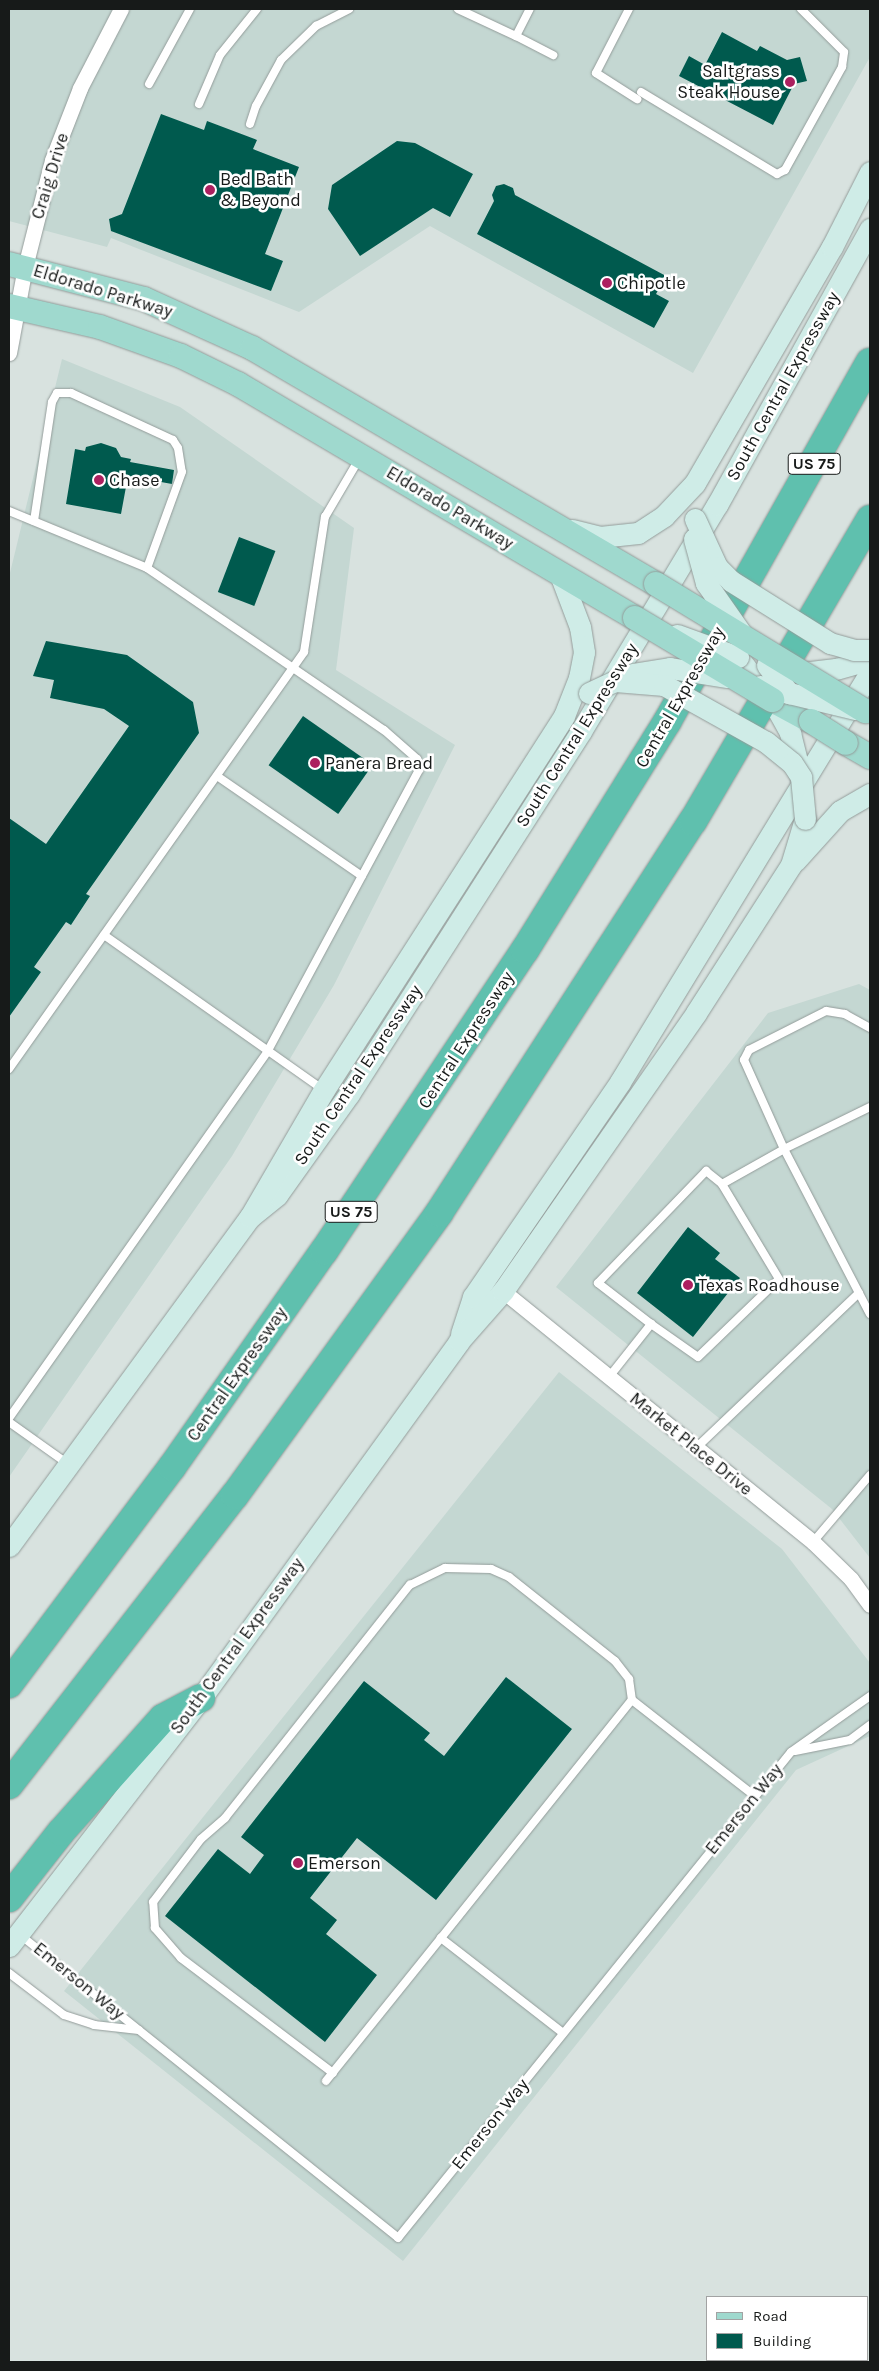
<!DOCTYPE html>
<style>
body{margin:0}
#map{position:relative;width:879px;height:2371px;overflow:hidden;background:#d8e2df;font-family:Karla,sans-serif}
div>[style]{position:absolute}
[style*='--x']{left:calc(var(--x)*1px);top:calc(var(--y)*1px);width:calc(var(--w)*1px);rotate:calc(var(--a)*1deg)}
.built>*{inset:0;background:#c4d7d2}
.building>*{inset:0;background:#005a4e;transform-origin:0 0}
.roads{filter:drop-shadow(0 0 1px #939c9a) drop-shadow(0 0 1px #939c9a)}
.service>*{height:8px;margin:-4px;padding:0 4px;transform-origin:4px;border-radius:4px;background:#fff}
.minor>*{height:15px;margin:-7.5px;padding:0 7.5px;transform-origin:7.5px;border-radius:7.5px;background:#fff}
.secondary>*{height:21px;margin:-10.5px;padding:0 10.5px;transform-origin:10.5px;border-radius:10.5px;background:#cfece7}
.primary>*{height:24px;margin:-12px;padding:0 12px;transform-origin:12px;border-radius:12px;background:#9fd9ce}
.motorway>*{height:28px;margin:-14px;padding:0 14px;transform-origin:14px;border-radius:14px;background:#5fc0ae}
.bridges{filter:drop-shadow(0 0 1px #939c9a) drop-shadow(0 0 1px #939c9a)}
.secondary-bridge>*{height:21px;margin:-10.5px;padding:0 10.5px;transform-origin:10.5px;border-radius:10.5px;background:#cfece7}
.primary-bridge>*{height:24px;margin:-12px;padding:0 12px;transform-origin:12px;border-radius:12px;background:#9fd9ce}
.dots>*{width:14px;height:14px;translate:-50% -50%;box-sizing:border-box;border:2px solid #fff;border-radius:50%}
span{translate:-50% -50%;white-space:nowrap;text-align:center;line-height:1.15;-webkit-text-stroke:5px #fff;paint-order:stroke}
.shield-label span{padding:1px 4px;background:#fff;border:1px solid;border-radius:4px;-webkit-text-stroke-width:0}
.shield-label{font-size:16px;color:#171a19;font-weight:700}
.poi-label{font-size:18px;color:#171a19}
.right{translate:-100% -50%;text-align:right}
.left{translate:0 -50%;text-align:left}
.street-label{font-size:18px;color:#171a19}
.frame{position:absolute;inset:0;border:10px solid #171a19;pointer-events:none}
.legend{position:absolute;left:706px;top:2296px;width:162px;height:65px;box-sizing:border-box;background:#fff;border:1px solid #a2a3a3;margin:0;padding:6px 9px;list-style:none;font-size:15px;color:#171a19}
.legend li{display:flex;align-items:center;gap:10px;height:25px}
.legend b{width:25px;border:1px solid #a2a3a3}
</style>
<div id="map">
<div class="built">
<i style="clip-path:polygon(9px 9px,870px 9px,870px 57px,693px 373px,430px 226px,299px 312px,111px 238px,107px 247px,9px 221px)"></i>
<i style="clip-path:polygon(62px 359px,180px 407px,354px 528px,336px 670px,455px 745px,334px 985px,232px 1156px,9px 1477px,9px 577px)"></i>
<i style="clip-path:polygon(859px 984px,870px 990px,870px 1558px,832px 1509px,556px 1287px,768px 1013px)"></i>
<i style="clip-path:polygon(559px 1372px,782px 1549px,870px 1663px,870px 1736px,796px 1770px,403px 2261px,64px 1991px)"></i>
</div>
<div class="building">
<i style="clip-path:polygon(722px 32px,757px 51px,760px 46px,787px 60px,800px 57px,807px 81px,794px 84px,773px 125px,679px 76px,689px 56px,705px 65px)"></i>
<i style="clip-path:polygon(161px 114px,204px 130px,207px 121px,257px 140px,253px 149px,299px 167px,265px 254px,283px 261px,271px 291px,111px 231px,109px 219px,122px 214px)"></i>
<i style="clip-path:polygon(397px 141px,415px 143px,473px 174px,450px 217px,433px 208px,360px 256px,328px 209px,332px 185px)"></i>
<i style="clip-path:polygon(504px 184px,513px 188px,515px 195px,666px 276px,656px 294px,669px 301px,654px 328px,477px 234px,494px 201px,492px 195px,496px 186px)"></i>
<i style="clip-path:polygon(101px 443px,116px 448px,121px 457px,131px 459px,130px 462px,174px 470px,172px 484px,128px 476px,121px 514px,66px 504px,75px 449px,85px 451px,86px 447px)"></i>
<i style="left:239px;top:537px;width:39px;height:59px;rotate:21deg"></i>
<i style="clip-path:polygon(46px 641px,127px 655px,193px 702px,199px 733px,86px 894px,90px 896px,71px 925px,66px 922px,34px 967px,41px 972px,9px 1017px,9px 818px,46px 844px,129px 726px,104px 709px,50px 698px,54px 680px,33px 676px)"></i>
<i style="left:303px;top:716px;width:85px;height:60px;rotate:35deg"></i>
<i style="clip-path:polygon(688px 1227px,720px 1253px,715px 1259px,740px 1278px,693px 1337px,637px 1293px)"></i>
<i style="clip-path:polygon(506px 1677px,572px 1729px,436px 1900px,357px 1838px,310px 1898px,337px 1920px,326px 1934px,377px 1975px,325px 2042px,165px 1916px,218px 1849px,250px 1874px,264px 1855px,241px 1837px,364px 1681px,430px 1733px,424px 1740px,444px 1756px)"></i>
</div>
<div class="roads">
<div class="service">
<i style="--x:458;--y:9;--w:64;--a:25"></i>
<i style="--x:516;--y:36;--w:30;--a:-63"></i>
<i style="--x:629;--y:9;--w:72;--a:117.3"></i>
<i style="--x:596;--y:73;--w:49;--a:32.4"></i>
<i style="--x:516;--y:36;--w:42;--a:27.2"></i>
<i style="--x:149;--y:84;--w:85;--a:-61.3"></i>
<i style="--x:641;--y:92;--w:159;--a:31.1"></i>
<i style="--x:777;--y:174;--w:9;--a:-27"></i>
<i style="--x:785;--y:170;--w:118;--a:-61"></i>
<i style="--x:842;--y:67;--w:15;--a:-82"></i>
<i style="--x:844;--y:52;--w:61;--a:-135"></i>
<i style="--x:199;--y:104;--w:53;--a:-66.8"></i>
<i style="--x:220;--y:55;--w:59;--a:-51.2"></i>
<i style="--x:250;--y:124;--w:19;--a:-72"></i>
<i style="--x:256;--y:106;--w:52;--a:-61.5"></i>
<i style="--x:281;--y:60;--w:49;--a:-44.2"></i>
<i style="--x:316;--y:26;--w:37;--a:-27"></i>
<i style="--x:9;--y:511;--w:149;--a:22.4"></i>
<i style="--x:147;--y:568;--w:287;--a:34.4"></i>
<i style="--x:384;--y:730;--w:44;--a:41.3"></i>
<i style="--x:417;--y:759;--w:11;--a:80"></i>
<i style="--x:419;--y:770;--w:319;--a:118.3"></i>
<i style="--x:268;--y:1051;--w:449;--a:125.2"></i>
<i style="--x:34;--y:521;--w:120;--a:-81.4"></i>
<i style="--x:52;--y:402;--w:10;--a:-61"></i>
<i style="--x:57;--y:393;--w:14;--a:0"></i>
<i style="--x:71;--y:393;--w:112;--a:24.7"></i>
<i style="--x:173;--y:440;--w:9;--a:58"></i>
<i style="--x:178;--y:448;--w:24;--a:81"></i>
<i style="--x:182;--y:472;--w:102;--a:110"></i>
<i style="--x:217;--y:776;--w:176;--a:34.6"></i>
<i style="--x:104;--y:935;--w:267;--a:35.2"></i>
<i style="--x:870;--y:1028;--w:29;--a:-151"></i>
<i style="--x:845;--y:1014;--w:19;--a:-171"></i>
<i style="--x:826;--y:1011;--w:86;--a:153.1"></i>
<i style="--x:749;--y:1050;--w:11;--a:117"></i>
<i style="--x:744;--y:1060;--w:98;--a:65.8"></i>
<i style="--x:784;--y:1149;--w:96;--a:-26"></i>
<i style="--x:9;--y:1069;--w:511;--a:-54.72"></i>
<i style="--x:304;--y:652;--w:137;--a:-81.2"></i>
<i style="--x:325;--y:517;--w:67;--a:-59.6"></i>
<i style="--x:651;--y:1324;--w:57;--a:35.1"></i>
<i style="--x:698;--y:1357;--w:112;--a:-43.9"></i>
<i style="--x:779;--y:1279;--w:111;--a:-121"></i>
<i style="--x:609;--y:1377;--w:68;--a:-51.6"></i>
<i style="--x:651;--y:1324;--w:67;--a:-142.3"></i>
<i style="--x:598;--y:1283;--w:156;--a:-46"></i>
<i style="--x:706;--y:1171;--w:21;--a:39"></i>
<i style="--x:722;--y:1184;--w:71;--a:-29.4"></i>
<i style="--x:784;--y:1149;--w:186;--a:62.5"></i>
<i style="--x:9;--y:1422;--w:72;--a:35.4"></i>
<i style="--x:696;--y:1448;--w:225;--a:-43.6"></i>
<i style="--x:813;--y:1542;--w:88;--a:-49.6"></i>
<i style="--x:795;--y:1751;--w:56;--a:-11.3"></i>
<i style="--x:850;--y:1740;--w:25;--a:-37"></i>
<i style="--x:19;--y:1934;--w:486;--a:38.7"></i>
<i style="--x:398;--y:2238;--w:625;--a:-51.04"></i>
<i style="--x:791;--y:1752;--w:97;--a:-35.3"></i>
<i style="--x:9;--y:1973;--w:69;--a:37.4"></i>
<i style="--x:64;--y:2015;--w:32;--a:18"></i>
<i style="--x:94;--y:2025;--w:45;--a:6.3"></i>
<i style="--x:563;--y:2033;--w:155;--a:-142.1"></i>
<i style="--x:441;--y:1938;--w:305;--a:-51.3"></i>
<i style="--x:632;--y:1700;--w:156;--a:38"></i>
<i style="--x:333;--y:2073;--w:191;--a:-142.9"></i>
<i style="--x:181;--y:1958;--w:40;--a:-131"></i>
<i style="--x:155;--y:1928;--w:26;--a:-94"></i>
<i style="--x:153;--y:1902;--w:79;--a:-52.7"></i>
<i style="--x:201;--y:1839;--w:32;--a:-41"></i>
<i style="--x:225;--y:1818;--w:298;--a:-51.6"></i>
<i style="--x:410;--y:1585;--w:39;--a:-26"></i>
<i style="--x:445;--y:1568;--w:46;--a:1.2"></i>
<i style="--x:491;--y:1569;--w:20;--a:24"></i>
<i style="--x:509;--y:1577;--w:135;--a:38.4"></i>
<i style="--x:615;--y:1661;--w:23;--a:52"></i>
<i style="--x:629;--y:1679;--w:21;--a:82"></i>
<i style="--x:326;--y:2081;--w:184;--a:-51.2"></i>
</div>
<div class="minor">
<i style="--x:9;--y:353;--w:87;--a:-79.5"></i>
<i style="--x:25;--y:267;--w:110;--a:-75.8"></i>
<i style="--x:52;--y:160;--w:77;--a:-68.7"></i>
<i style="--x:80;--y:88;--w:89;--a:-62.6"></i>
<i style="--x:503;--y:1291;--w:399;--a:39"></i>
<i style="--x:813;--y:1542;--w:53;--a:44.2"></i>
<i style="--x:851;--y:1579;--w:32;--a:54"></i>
</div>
<div class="secondary">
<i style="--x:572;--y:530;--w:29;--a:14"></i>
<i style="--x:600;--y:537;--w:38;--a:-6"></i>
<i style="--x:638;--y:533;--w:31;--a:-33"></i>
<i style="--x:664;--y:516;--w:45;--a:-46.8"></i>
<i style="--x:695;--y:483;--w:273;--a:-59.9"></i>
<i style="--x:832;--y:247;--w:84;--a:-63.1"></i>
<i style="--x:738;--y:657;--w:36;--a:53"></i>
<i style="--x:802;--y:673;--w:34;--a:-7"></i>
<i style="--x:836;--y:669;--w:35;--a:-16"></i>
<i style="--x:772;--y:700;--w:38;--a:61"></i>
<i style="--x:790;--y:733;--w:45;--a:76"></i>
<i style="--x:795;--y:861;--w:67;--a:-48"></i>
<i style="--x:840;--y:811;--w:34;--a:-30"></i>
<i style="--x:250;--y:1217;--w:35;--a:-39"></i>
<i style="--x:277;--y:1195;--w:124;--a:-54.5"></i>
<i style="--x:349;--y:1094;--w:431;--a:-57.4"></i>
<i style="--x:581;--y:731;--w:264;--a:-59"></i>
<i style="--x:717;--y:505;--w:316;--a:-61"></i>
<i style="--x:461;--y:1334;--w:39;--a:-72"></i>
<i style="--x:473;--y:1297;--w:260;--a:-55.6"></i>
<i style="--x:620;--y:1082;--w:479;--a:-58.6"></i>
<i style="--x:9;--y:1546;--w:408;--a:-53.8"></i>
<i style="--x:250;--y:1217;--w:147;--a:-59.8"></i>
<i style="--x:324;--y:1090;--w:444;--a:-57.3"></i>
<i style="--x:564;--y:716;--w:41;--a:-68.5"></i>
<i style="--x:579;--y:678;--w:26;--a:-79"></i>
<i style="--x:584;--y:652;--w:25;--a:-99"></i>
<i style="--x:580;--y:627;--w:57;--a:-110.7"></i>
<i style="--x:9;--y:1946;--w:314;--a:-52.3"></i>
<i style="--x:201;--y:1698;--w:440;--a:-54.1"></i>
<i style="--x:459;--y:1341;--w:67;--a:-48.7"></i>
<i style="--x:503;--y:1291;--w:338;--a:-55.2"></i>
<i style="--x:696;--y:1013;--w:176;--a:-57.3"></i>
<i style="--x:791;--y:865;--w:48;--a:-73.1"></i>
</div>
<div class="primary">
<i style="--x:9;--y:264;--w:139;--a:14.5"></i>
<i style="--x:144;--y:299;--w:119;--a:24.4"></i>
<i style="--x:252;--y:348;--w:468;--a:30.3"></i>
<i style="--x:9;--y:306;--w:93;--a:13"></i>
<i style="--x:100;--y:327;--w:86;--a:19.7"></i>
<i style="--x:181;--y:356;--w:64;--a:26.2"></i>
<i style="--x:238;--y:384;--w:461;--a:30.5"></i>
<i style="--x:772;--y:700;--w:44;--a:28.3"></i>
<i style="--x:846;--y:743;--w:28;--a:30"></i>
</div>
<div class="motorway">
<i style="--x:9;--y:1684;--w:271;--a:-53.1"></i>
<i style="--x:172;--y:1467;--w:264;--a:-54.9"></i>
<i style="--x:324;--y:1251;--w:362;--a:-56.3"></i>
<i style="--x:525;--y:950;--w:269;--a:-58.1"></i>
<i style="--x:667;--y:722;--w:413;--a:-60.6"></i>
<i style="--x:9;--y:1785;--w:368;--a:-52.1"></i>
<i style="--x:235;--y:1495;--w:348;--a:-54.1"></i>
<i style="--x:439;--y:1213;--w:467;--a:-57.1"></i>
<i style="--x:693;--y:821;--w:350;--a:-59.6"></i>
<i style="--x:9;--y:1898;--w:84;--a:-51.8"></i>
<i style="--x:61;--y:1832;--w:153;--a:-48.2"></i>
<i style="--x:163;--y:1718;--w:43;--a:-27.8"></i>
</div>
</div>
<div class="bridges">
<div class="secondary-bridge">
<i style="--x:695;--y:519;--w:53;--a:65.4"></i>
<i style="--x:717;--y:567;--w:20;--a:45"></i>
<i style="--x:731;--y:581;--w:117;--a:32.1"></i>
<i style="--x:830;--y:643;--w:25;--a:16"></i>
<i style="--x:854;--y:650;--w:16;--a:0"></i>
<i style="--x:694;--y:539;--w:46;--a:74.7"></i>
<i style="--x:706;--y:583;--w:61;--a:55"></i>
<i style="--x:677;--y:635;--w:65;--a:19.8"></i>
<i style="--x:767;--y:665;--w:36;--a:52"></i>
<i style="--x:632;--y:674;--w:38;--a:-9"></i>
<i style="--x:670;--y:668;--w:58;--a:9"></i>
<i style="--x:760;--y:686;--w:98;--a:13.6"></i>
<i style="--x:589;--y:693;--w:29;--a:-25"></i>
<i style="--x:615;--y:681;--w:49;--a:4.7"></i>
<i style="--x:664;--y:685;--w:117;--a:29.2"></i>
<i style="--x:766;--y:742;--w:33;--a:39"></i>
<i style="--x:792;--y:763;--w:17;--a:57"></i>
<i style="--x:801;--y:777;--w:42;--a:84.6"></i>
</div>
<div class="primary-bridge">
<i style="--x:656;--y:584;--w:245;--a:31.3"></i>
<i style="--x:635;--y:618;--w:160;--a:30.9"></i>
<i style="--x:811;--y:721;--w:41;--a:32.2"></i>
</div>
</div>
<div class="dots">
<i style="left:790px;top:82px;background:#ac205f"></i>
<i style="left:210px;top:190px;background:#ac205f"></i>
<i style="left:607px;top:283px;background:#ac205f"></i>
<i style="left:99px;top:480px;background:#ac205f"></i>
<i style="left:315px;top:763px;background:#ac205f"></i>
<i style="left:688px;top:1285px;background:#ac205f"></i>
<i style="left:298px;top:1863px;background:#ac205f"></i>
</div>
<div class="shield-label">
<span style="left:814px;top:464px">US 75</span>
<span style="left:351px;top:1212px">US 75</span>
</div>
<div class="poi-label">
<span class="right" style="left:780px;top:82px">Saltgrass<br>Steak House</span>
<span class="left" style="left:220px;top:190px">Bed Bath<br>&amp; Beyond</span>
<span class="left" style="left:617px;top:283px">Chipotle</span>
<span class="left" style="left:109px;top:480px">Chase</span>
<span class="left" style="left:325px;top:763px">Panera Bread</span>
<span class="left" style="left:698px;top:1285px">Texas Roadhouse</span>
<span class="left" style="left:308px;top:1863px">Emerson</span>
</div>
<div class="street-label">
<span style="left:50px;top:176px;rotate:-73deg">Craig Drive</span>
<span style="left:103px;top:291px;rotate:17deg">Eldorado Parkway</span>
<span style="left:783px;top:386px;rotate:-61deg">South Central Expressway</span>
<span style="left:450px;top:508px;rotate:31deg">Eldorado Parkway</span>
<span style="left:680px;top:697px;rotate:-60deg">Central Expressway</span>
<span style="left:577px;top:735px;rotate:-58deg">South Central Expressway</span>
<span style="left:466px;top:1040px;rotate:-57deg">Central Expressway</span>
<span style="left:358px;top:1075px;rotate:-56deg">South Central Expressway</span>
<span style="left:237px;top:1374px;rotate:-55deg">Central Expressway</span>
<span style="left:691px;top:1444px;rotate:39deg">Market Place Drive</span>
<span style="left:237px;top:1646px;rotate:-54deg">South Central Expressway</span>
<span style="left:744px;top:1809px;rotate:-51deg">Emerson Way</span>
<span style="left:79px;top:1981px;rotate:39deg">Emerson Way</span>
<span style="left:490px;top:2124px;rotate:-51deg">Emerson Way</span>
</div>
<div class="frame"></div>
<ul class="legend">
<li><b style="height:6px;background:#9fd9ce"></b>Road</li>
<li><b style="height:14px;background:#005a4e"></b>Building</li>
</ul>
</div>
